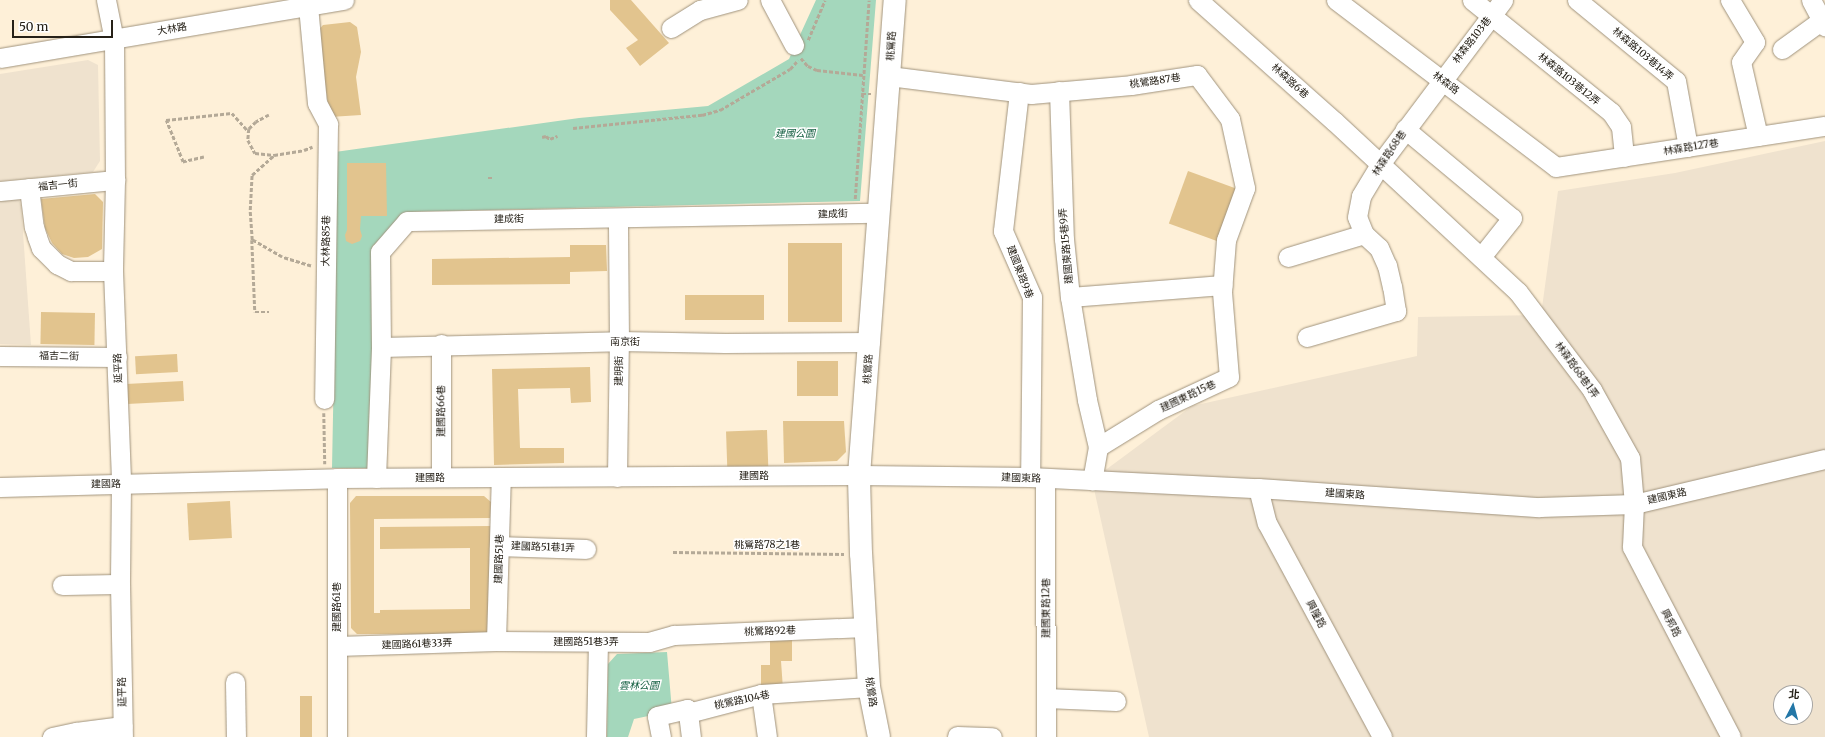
<!DOCTYPE html>
<meta charset="utf-8">
<style>
body{margin:0}
#map{position:relative;width:1825px;height:737px;overflow:hidden;background:#fef0d8;font-family:Merriweather,"Noto Sans TC",serif}
div>[style]{position:absolute}
[style*='--x']{left:calc(var(--x)*1px);top:calc(var(--y)*1px);width:calc(var(--w)*1px);rotate:calc(var(--a)*1deg)}
.industrial>*{inset:0;background:#efe2ce}
.green>*{inset:0;background:#a4d7bc}
.building>*{inset:0;background:#e2c48e;transform-origin:0 0}
.path>*{height:2.5px;margin-top:-1.25px;transform-origin:0;background:repeating-linear-gradient(90deg,#b4a997 0 4px,transparent 0 6px)}
.roads{filter:drop-shadow(0 0 1px #a0937d) drop-shadow(0 0 1px #a0937d)}
.minor>*{height:19px;margin:-9.5px;padding:0 9.5px;transform-origin:9.5px;border-radius:9.5px;background:#fff}
.major>*{height:22px;margin:-11px;padding:0 11px;transform-origin:11px;border-radius:11px;background:#fff}
span{translate:-50% -50%;white-space:nowrap;text-align:center;line-height:1.15;-webkit-text-stroke:3px #fff;paint-order:stroke}
.street-label{font-size:10px;color:#262118}
.park-label{font-size:10px;color:#156042;font-style:italic}
.north{position:absolute;left:1773px;top:685px;width:40px;height:40px;box-sizing:border-box;background:#fff;border:1px solid #a8a6a3;border-radius:50%;rotate:6deg;font-size:11px;font-weight:700;line-height:16px;text-align:center;color:#262118}
.north::after{content:'';display:block;margin:auto;width:14px;height:18px;background:#2377a7;clip-path:polygon(50% 0,100% 100%,50% 72%,0 100%)}
.scale{position:absolute;left:12px;top:20px;width:101px;height:18px;box-sizing:border-box;border:2px solid #262118;border-top:0;padding-left:5px;font-size:12px;line-height:14px;white-space:nowrap;color:#262118;-webkit-text-stroke:3px #fff;paint-order:stroke}
</style>
<div id="map">
<div class="industrial">
<i style="clip-path:polygon(88px 60px,98px 65px,100px 161px,93px 172px,0 181px,0 74px)"></i>
<i style="clip-path:polygon(evenodd,1825px 141px,1825px 737px,1149px 737px,1092px 480px,1192px 406px,1417px 356px,1418px 317px,1541px 315px,1558px 191px,1675px 173px,1825px 141px,1781px 693px,1805px 693px,1805px 717px,1781px 717px,1781px 693px)"></i>
<i style="clip-path:polygon(18px 198px,21px 205px,31px 345px,0 344px,0 200px)"></i>
</div>
<div class="green">
<i style="clip-path:polygon(816px 0,876px 0,860px 201px,406px 212px,372px 247px,373px 468px,332px 468px,336px 259px,335px 152px,579px 118px,708px 106px,789px 59px)"></i>
<i style="clip-path:polygon(667px 652px,672px 711px,634px 719px,628px 737px,607px 737px,608px 664px,617px 654px)"></i>
</div>
<div class="building">
<i style="clip-path:polygon(610px 0,631px 0,669px 43px,640px 66px,626px 48px,638px 40px,610px 10px)"></i>
<i style="clip-path:polygon(350px 22px,357px 27px,361px 52px,356px 77px,361px 115px,330px 117px,317px 32px,323px 25px)"></i>
<i style="clip-path:polygon(347px 163px,386px 163px,387px 216px,361px 216px,360px 229px,362px 236px,360px 241px,352px 244px,346px 241px,345px 235px,347px 230px)"></i>
<i style="left:1188px;top:171px;width:54px;height:56px;rotate:20deg"></i>
<i style="clip-path:polygon(95px 194px,103px 202px,102px 249px,88px 257px,74px 258px,62px 254px,52px 243px,45px 228px,41px 199px)"></i>
<i style="left:788px;top:243px;width:54px;height:79px"></i>
<i style="clip-path:polygon(570px 245px,606px 245px,607px 271px,570px 272px,570px 284px,432px 285px,432px 259px,570px 257px)"></i>
<i style="left:685px;top:295px;width:79px;height:25px"></i>
<i style="left:41px;top:312px;width:54px;height:32px;rotate:1deg"></i>
<i style="left:177px;top:354px;width:18px;height:42px;rotate:87deg"></i>
<i style="left:797px;top:361px;width:41px;height:35px"></i>
<i style="clip-path:polygon(590px 367px,591px 402px,571px 403px,570px 388px,518px 389px,520px 448px,564px 448px,564px 463px,494px 465px,492px 369px)"></i>
<i style="left:183px;top:381px;width:20px;height:57px;rotate:87deg"></i>
<i style="clip-path:polygon(783px 421px,844px 421px,846px 452px,837px 461px,784px 463px)"></i>
<i style="left:767px;top:430px;width:38px;height:41px;rotate:88deg"></i>
<i style="clip-path:polygon(356px 496px,484px 496px,491px 502px,490px 518px,374px 519px,374px 613px,380px 613px,380px 610px,470px 609px,470px 548px,380px 549px,380px 527px,491px 526px,492px 627px,485px 634px,357px 634px,351px 628px,350px 503px)"></i>
<i style="left:230px;top:501px;width:37px;height:43px;rotate:87deg"></i>
<i style="clip-path:polygon(770px 638px,792px 638px,792px 661px,781px 661px,783px 689px,761px 689px,761px 665px,770px 665px)"></i>
<i style="left:300px;top:696px;width:12px;height:41px"></i>
</div>
<div class="path">
<i style="--x:808;--y:40;--w:43;--a:-67"></i>
<i style="--x:801;--y:58;--w:11;--a:49"></i>
<i style="--x:808;--y:66;--w:10;--a:24"></i>
<i style="--x:817;--y:70;--w:46;--a:6.2"></i>
<i style="--x:862;--y:94;--w:9;--a:0"></i>
<i style="--x:269;--y:115;--w:15;--a:152"></i>
<i style="--x:256;--y:122;--w:10;--a:135"></i>
<i style="--x:249;--y:129;--w:11;--a:95"></i>
<i style="--x:248;--y:140;--w:15;--a:62"></i>
<i style="--x:255;--y:153;--w:19;--a:6"></i>
<i style="--x:573;--y:128;--w:130;--a:-5.8"></i>
<i style="--x:702;--y:115;--w:19;--a:-16"></i>
<i style="--x:720;--y:110;--w:81;--a:-30.4"></i>
<i style="--x:790;--y:69;--w:12;--a:-48"></i>
<i style="--x:542;--y:137;--w:4;--a:-14"></i>
<i style="--x:546;--y:136;--w:5;--a:37"></i>
<i style="--x:550;--y:139;--w:8;--a:-23"></i>
<i style="--x:204;--y:157;--w:22;--a:167"></i>
<i style="--x:183;--y:162;--w:45;--a:-112"></i>
<i style="--x:166;--y:120;--w:66;--a:-6.1"></i>
<i style="--x:232;--y:113;--w:25;--a:48"></i>
<i style="--x:488;--y:178;--w:6;--a:0"></i>
<i style="--x:855;--y:199;--w:199;--a:-86"></i>
<i style="--x:252;--y:240;--w:72;--a:87.6"></i>
<i style="--x:255;--y:312;--w:14;--a:0"></i>
<i style="--x:311;--y:266;--w:30;--a:-163"></i>
<i style="--x:282;--y:257;--w:34;--a:-150"></i>
<i style="--x:252;--y:240;--w:30;--a:-94"></i>
<i style="--x:250;--y:210;--w:35;--a:-87"></i>
<i style="--x:252;--y:175;--w:30;--a:-42"></i>
<i style="--x:274;--y:155;--w:30;--a:-9"></i>
<i style="--x:304;--y:150;--w:9;--a:-21"></i>
<i style="--x:324;--y:413;--w:51;--a:88.9"></i>
<i style="--x:673;--y:552;--w:171;--a:0.7"></i>
</div>
<div class="roads">
<div class="minor">
<i style="--x:106;--y:0;--w:41;--a:78.7"></i>
<i style="--x:114;--y:40;--w:140;--a:89.6"></i>
<i style="--x:115;--y:180;--w:91;--a:91.3"></i>
<i style="--x:113;--y:271;--w:213;--a:87.8"></i>
<i style="--x:121;--y:484;--w:100;--a:90.6"></i>
<i style="--x:120;--y:584;--w:153;--a:88.9"></i>
<i style="--x:770;--y:0;--w:51;--a:61.9"></i>
<i style="--x:1198;--y:0;--w:182;--a:41.7"></i>
<i style="--x:1334;--y:121;--w:251;--a:42.9"></i>
<i style="--x:1518;--y:292;--w:123;--a:52.9"></i>
<i style="--x:1592;--y:390;--w:78;--a:60.8"></i>
<i style="--x:1630;--y:458;--w:46;--a:85"></i>
<i style="--x:1634;--y:504;--w:43;--a:92.7"></i>
<i style="--x:1632;--y:547;--w:214;--a:62.5"></i>
<i style="--x:1336;--y:0;--w:276;--a:37.2"></i>
<i style="--x:1556;--y:167;--w:272;--a:-8.7"></i>
<i style="--x:1472;--y:0;--w:179;--a:38.9"></i>
<i style="--x:1611;--y:112;--w:18;--a:56"></i>
<i style="--x:1621;--y:127;--w:30;--a:84"></i>
<i style="--x:1577;--y:0;--w:128;--a:39.3"></i>
<i style="--x:1676;--y:81;--w:67;--a:79.7"></i>
<i style="--x:1730;--y:0;--w:49;--a:59.2"></i>
<i style="--x:1755;--y:42;--w:24;--a:125"></i>
<i style="--x:1741;--y:62;--w:76;--a:77.1"></i>
<i style="--x:1811;--y:0;--w:30;--a:62"></i>
<i style="--x:308;--y:6;--w:97;--a:84.7"></i>
<i style="--x:317;--y:103;--w:24;--a:62"></i>
<i style="--x:328;--y:124;--w:275;--a:90.8"></i>
<i style="--x:671;--y:28;--w:34;--a:-32"></i>
<i style="--x:700;--y:10;--w:39;--a:-15"></i>
<i style="--x:1782;--y:49;--w:49;--a:-35.9"></i>
<i style="--x:0;--y:58;--w:349;--a:-9.6"></i>
<i style="--x:889;--y:76;--w:143;--a:7.2"></i>
<i style="--x:1031;--y:94;--w:100;--a:-5.1"></i>
<i style="--x:1131;--y:85;--w:67;--a:-8.6"></i>
<i style="--x:1197;--y:75;--w:55;--a:53.1"></i>
<i style="--x:1230;--y:119;--w:71;--a:77.7"></i>
<i style="--x:1245;--y:188;--w:55;--a:110.1"></i>
<i style="--x:1226;--y:240;--w:52;--a:94.4"></i>
<i style="--x:1222;--y:292;--w:85;--a:85.3"></i>
<i style="--x:1229;--y:377;--w:78;--a:155.1"></i>
<i style="--x:1158;--y:410;--w:70;--a:148.3"></i>
<i style="--x:1098;--y:447;--w:34;--a:100"></i>
<i style="--x:1059;--y:91;--w:148;--a:88.1"></i>
<i style="--x:1064;--y:239;--w:58;--a:84.1"></i>
<i style="--x:1070;--y:297;--w:153;--a:-4.5"></i>
<i style="--x:1019;--y:92;--w:140;--a:96.6"></i>
<i style="--x:1003;--y:231;--w:72;--a:66.3"></i>
<i style="--x:1032;--y:297;--w:180;--a:90.6"></i>
<i style="--x:1405;--y:129;--w:139;--a:39.8"></i>
<i style="--x:1512;--y:218;--w:50;--a:128.5"></i>
<i style="--x:29;--y:188;--w:39;--a:83"></i>
<i style="--x:34;--y:227;--w:10;--a:73"></i>
<i style="--x:37;--y:237;--w:12;--a:70"></i>
<i style="--x:41;--y:248;--w:23;--a:45"></i>
<i style="--x:57;--y:264;--w:16;--a:27"></i>
<i style="--x:71;--y:271;--w:42;--a:0"></i>
<i style="--x:0;--y:191;--w:116;--a:-5.5"></i>
<i style="--x:1288;--y:257;--w:79;--a:-16.8"></i>
<i style="--x:1070;--y:297;--w:104;--a:80.6"></i>
<i style="--x:1087;--y:400;--w:48;--a:76.8"></i>
<i style="--x:1307;--y:337;--w:93;--a:-16.3"></i>
<i style="--x:1396;--y:311;--w:24;--a:-99"></i>
<i style="--x:1392;--y:287;--w:22;--a:-103"></i>
<i style="--x:1387;--y:266;--w:20;--a:-114"></i>
<i style="--x:1379;--y:248;--w:21;--a:-137"></i>
<i style="--x:1364;--y:234;--w:18;--a:-112"></i>
<i style="--x:1357;--y:217;--w:21;--a:-79"></i>
<i style="--x:1361;--y:196;--w:37;--a:-59"></i>
<i style="--x:1380;--y:164;--w:205;--a:-53.1"></i>
<i style="--x:441;--y:344;--w:133;--a:90"></i>
<i style="--x:381;--y:347;--w:238;--a:-1.4"></i>
<i style="--x:619;--y:341;--w:106;--a:1.1"></i>
<i style="--x:725;--y:343;--w:145;--a:-0.4"></i>
<i style="--x:0;--y:356;--w:117;--a:0.5"></i>
<i style="--x:617;--y:477;--w:136;--a:-89.2"></i>
<i style="--x:619;--y:341;--w:123;--a:-90.5"></i>
<i style="--x:337;--y:478;--w:259;--a:90"></i>
<i style="--x:376;--y:478;--w:131;--a:-87.8"></i>
<i style="--x:381;--y:347;--w:95;--a:-90.6"></i>
<i style="--x:380;--y:252;--w:41;--a:-48.9"></i>
<i style="--x:407;--y:221;--w:472;--a:-1"></i>
<i style="--x:1045;--y:478;--w:259;--a:89.8"></i>
<i style="--x:0;--y:487;--w:337;--a:-1.5"></i>
<i style="--x:337;--y:478;--w:522;--a:-0.33"></i>
<i style="--x:859;--y:475;--w:171;--a:0.7"></i>
<i style="--x:1030;--y:477;--w:228;--a:2.8"></i>
<i style="--x:1258;--y:488;--w:282;--a:3.9"></i>
<i style="--x:1539;--y:507;--w:95;--a:-1.8"></i>
<i style="--x:1634;--y:504;--w:196;--a:-13.3"></i>
<i style="--x:1258;--y:488;--w:36;--a:76"></i>
<i style="--x:1267;--y:523;--w:243;--a:61.7"></i>
<i style="--x:499;--y:546;--w:87;--a:2"></i>
<i style="--x:62;--y:585;--w:58;--a:-1"></i>
<i style="--x:496;--y:641;--w:164;--a:-88.3"></i>
<i style="--x:337;--y:646;--w:159;--a:-1.8"></i>
<i style="--x:496;--y:641;--w:153;--a:0.4"></i>
<i style="--x:649;--y:642;--w:26;--a:-16"></i>
<i style="--x:674;--y:635;--w:192;--a:-2.4"></i>
<i style="--x:235;--y:682;--w:55;--a:89"></i>
<i style="--x:761;--y:694;--w:43;--a:82.1"></i>
<i style="--x:1046;--y:698;--w:70;--a:2.5"></i>
<i style="--x:688;--y:713;--w:75;--a:-14.6"></i>
<i style="--x:761;--y:694;--w:108;--a:-3.7"></i>
<i style="--x:688;--y:713;--w:24;--a:83"></i>
<i style="--x:957;--y:736;--w:35;--a:2"></i>
<i style="--x:52;--y:737;--w:25;--a:-12"></i>
<i style="--x:76;--y:732;--w:47;--a:-7.3"></i>
<i style="--x:596;--y:737;--w:95;--a:-88.8"></i>
<i style="--x:661;--y:737;--w:21;--a:-101"></i>
<i style="--x:657;--y:716;--w:31;--a:-13"></i>
<i style="--x:687;--y:709;--w:4;--a:76"></i>
</div>
<div class="major">
<i style="--x:879;--y:737;--w:51;--a:-101.3"></i>
<i style="--x:869;--y:687;--w:133;--a:-93.4"></i>
<i style="--x:861;--y:554;--w:79;--a:-91.5"></i>
<i style="--x:859;--y:475;--w:476;--a:-85.7"></i>
</div>
</div>
<div class="street-label">
<span style="left:172px;top:29px;rotate:-10deg">大林路</span>
<span style="left:1472px;top:40px;rotate:-52deg">林森路103巷</span>
<span style="left:891px;top:46px;rotate:-86deg">桃鶯路</span>
<span style="left:1643px;top:54px;rotate:40deg">林森路103巷14弄</span>
<span style="left:1569px;top:79px;rotate:39deg">林森路103巷12弄</span>
<span style="left:1155px;top:81px;rotate:-8deg">桃鶯路87巷</span>
<span style="left:1290px;top:81px;rotate:42deg">林森路6巷</span>
<span style="left:1446px;top:83px;rotate:37deg">林森路</span>
<span style="left:1691px;top:147px;rotate:-9deg">林森路127巷</span>
<span style="left:1389px;top:153px;rotate:-56deg">林森路68巷</span>
<span style="left:58px;top:185px;rotate:-6deg">福吉一街</span>
<span style="left:833px;top:214px;rotate:-2deg">建成街</span>
<span style="left:509px;top:219px;rotate:-1deg">建成街</span>
<span style="left:326px;top:241px;rotate:-89deg">大林路85巷</span>
<span style="left:1066px;top:246px;rotate:-95deg">建國東路15巷9弄</span>
<span style="left:1020px;top:272px;rotate:69deg">建國東路9巷</span>
<span style="left:625px;top:342px">南京街</span>
<span style="left:59px;top:356px;rotate:1deg">福吉二街</span>
<span style="left:118px;top:368px;rotate:-92deg">延平路</span>
<span style="left:868px;top:369px;rotate:-86deg">桃鶯路</span>
<span style="left:1577px;top:370px;rotate:54deg">林森路68巷1弄</span>
<span style="left:619px;top:371px;rotate:-89deg">建明街</span>
<span style="left:1188px;top:396px;rotate:-25deg">建國東路15巷</span>
<span style="left:441px;top:411px;rotate:-90deg">建國路66巷</span>
<span style="left:754px;top:476px">建國路</span>
<span style="left:430px;top:478px">建國路</span>
<span style="left:1021px;top:478px;rotate:2deg">建國東路</span>
<span style="left:106px;top:484px;rotate:-1deg">建國路</span>
<span style="left:1345px;top:494px;rotate:4deg">建國東路</span>
<span style="left:1667px;top:496px;rotate:-13deg">建國東路</span>
<span style="left:767px;top:545px">桃鶯路78之1巷</span>
<span style="left:543px;top:547px;rotate:2deg">建國路51巷1弄</span>
<span style="left:499px;top:559px;rotate:-88deg">建國路51巷</span>
<span style="left:337px;top:607px;rotate:-90deg">建國路61巷</span>
<span style="left:1046px;top:608px;rotate:-90deg">建國東路12巷</span>
<span style="left:1316px;top:614px;rotate:62deg">興隆路</span>
<span style="left:1671px;top:623px;rotate:62deg">興邦路</span>
<span style="left:770px;top:631px;rotate:-2deg">桃鶯路92巷</span>
<span style="left:586px;top:642px">建國路51巷3弄</span>
<span style="left:417px;top:644px;rotate:-2deg">建國路61巷33弄</span>
<span style="left:122px;top:692px;rotate:-91deg">延平路</span>
<span style="left:871px;top:692px;rotate:82deg">桃鶯路</span>
<span style="left:742px;top:700px;rotate:-12deg">桃鶯路104巷</span>
</div>
<div class="park-label">
<span style="left:795px;top:134px">建國公園</span>
<span style="left:639px;top:686px">雲林公園</span>
</div>
<div class="north">北</div>
<div class="scale">50 m</div>
</div>
